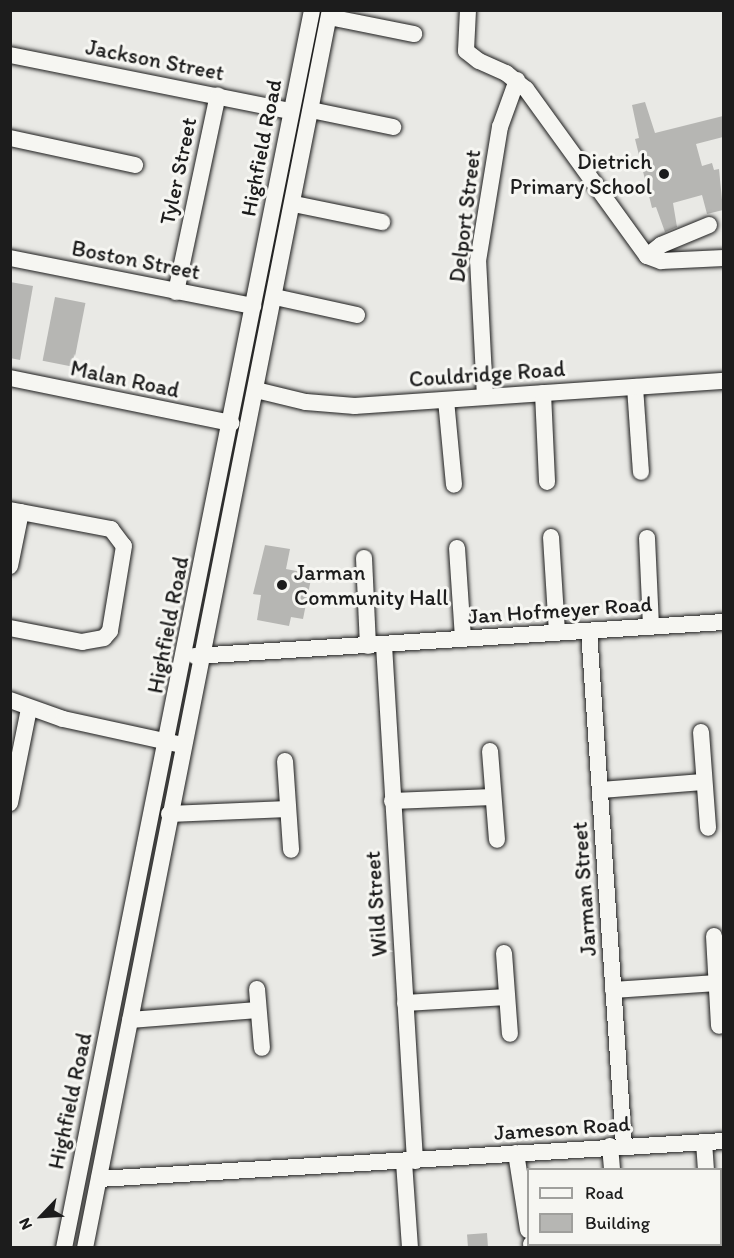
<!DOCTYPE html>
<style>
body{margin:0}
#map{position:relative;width:734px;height:1258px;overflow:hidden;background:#e9e9e5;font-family:Itim,sans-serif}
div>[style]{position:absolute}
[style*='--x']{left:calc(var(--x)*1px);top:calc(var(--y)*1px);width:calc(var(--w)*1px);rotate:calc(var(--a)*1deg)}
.building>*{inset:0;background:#b6b6b3;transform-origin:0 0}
.roads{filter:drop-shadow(0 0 2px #1c1c1c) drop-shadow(0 0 2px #1c1c1c)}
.minor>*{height:16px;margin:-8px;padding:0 8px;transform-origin:8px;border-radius:8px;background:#f6f6f2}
.dots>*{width:16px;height:16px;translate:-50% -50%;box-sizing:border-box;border:3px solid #f6f6f2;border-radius:50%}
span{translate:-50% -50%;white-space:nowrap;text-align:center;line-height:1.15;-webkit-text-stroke:6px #f6f6f2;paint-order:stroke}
.street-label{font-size:22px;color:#1c1c1c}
.poi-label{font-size:22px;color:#1c1c1c}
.right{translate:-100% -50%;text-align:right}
.left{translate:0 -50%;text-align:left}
.frame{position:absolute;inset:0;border:12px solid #1c1c1c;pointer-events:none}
.legend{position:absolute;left:527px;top:1168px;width:195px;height:78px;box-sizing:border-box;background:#f6f6f2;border:2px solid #9f9f9c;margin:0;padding:8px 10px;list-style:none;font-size:18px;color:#1c1c1c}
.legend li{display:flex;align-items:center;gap:12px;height:30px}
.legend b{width:30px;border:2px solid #9f9f9c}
.north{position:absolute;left:12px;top:1186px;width:60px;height:60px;-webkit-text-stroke:4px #f6f6f2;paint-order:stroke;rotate:245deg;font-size:16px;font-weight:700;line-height:24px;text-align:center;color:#1c1c1c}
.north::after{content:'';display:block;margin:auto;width:21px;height:27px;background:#1c1c1c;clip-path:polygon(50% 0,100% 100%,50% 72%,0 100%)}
</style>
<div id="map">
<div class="building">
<i style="clip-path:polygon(645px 102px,655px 133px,723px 116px,723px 137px,696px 144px,702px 166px,712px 163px,714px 170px,719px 169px,723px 210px,707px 214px,702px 195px,673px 203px,677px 227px,665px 232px,656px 207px,652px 208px,635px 139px,639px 138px,632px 105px)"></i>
<i style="clip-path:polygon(10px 282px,33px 286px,20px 360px,10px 358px)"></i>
<i style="left:55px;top:297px;width:31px;height:65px;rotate:11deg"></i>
<i style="clip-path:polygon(265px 545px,290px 549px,286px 569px,312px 574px,303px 619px,291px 617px,289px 626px,257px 620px,261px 595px,253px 594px)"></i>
<i style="left:487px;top:1233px;width:15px;height:20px;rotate:86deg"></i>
</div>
<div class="roads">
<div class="minor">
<i style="--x:468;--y:10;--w:41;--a:92.8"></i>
<i style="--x:466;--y:51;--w:16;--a:38"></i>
<i style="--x:479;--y:61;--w:30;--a:24"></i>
<i style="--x:506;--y:73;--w:26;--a:39"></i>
<i style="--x:526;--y:89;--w:206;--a:54.1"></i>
<i style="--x:647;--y:256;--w:15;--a:20"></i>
<i style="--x:661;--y:261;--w:63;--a:-2.7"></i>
<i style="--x:329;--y:17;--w:87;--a:11.3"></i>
<i style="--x:10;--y:55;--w:286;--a:11.3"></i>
<i style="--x:311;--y:110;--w:84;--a:11.7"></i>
<i style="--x:10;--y:138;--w:128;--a:12.2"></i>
<i style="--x:294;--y:204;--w:90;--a:11.6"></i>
<i style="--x:647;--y:256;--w:18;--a:-38"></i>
<i style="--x:661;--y:245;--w:52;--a:-22.6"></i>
<i style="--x:10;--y:258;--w:248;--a:11.2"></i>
<i style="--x:176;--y:292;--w:201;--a:-78"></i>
<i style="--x:275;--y:297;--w:84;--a:12.4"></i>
<i style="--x:10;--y:378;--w:226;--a:11.5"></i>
<i style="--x:635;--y:387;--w:85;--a:86"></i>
<i style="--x:256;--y:390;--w:51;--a:13.5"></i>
<i style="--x:306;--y:402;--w:49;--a:4.7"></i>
<i style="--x:355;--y:406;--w:370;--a:-3.9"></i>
<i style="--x:543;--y:393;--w:89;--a:87.4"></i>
<i style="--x:485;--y:397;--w:136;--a:-92.9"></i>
<i style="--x:478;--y:261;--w:136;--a:-80.7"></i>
<i style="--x:500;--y:127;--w:50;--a:-70.1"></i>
<i style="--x:446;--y:400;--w:85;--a:84.6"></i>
<i style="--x:10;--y:510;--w:103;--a:10.7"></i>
<i style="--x:111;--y:529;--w:21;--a:53"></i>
<i style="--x:124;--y:546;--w:86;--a:99.4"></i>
<i style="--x:110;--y:631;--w:9;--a:131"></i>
<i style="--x:104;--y:638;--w:22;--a:170"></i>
<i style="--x:82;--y:642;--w:73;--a:-169"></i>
<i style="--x:551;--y:537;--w:96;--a:86.4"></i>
<i style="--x:647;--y:538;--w:89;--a:87.4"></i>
<i style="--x:457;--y:548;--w:91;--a:86.2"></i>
<i style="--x:364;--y:558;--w:88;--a:87.4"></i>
<i style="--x:10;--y:566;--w:55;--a:-78.5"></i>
<i style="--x:589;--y:631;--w:516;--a:86.11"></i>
<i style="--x:384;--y:645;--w:517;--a:86.56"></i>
<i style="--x:195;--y:656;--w:530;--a:-3.68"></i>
<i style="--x:10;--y:700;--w:56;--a:19.7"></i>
<i style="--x:63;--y:719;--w:118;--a:12.3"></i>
<i style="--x:701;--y:732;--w:96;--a:85.8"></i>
<i style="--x:490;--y:751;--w:89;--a:85.5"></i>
<i style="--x:285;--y:761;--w:89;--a:86.1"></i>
<i style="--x:601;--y:790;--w:102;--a:-4.5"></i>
<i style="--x:392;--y:801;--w:101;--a:-2.3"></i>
<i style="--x:10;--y:803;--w:96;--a:-78.6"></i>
<i style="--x:169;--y:814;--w:119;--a:-2.4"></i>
<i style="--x:714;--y:936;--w:90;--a:86.8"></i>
<i style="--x:504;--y:953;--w:81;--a:85.8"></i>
<i style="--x:257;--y:989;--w:59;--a:85.2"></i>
<i style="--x:613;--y:990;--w:104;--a:-3.9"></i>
<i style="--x:405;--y:1003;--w:102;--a:-3.4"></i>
<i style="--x:130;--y:1020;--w:128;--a:-4.5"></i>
<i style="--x:704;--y:1142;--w:28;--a:86"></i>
<i style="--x:610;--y:1146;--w:24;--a:85"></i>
<i style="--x:516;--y:1153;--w:78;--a:81.1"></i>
<i style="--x:404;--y:1162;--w:86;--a:86"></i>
<i style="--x:99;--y:1179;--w:626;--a:-3.48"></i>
<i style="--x:531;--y:1244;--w:4;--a:76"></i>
<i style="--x:615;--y:1244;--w:4;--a:76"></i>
<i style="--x:711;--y:1244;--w:4;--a:90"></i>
<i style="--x:64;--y:1248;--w:1263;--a:-78.67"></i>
<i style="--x:85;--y:1248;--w:1262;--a:-78.81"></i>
</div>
</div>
<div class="dots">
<i style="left:664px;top:174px;background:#1c1c1c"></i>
<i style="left:282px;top:585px;background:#1c1c1c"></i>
</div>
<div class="street-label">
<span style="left:155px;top:60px;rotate:11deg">Jackson Street</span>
<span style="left:261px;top:148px;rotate:-79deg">Highfield Road</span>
<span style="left:178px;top:171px;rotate:-78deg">Tyler Street</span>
<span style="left:465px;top:216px;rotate:-83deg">Delport Street</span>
<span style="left:136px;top:260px;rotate:11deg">Boston Street</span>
<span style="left:487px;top:374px;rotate:-4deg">Couldridge Road</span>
<span style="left:125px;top:379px;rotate:12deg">Malan Road</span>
<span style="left:560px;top:610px;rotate:-4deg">Jan Hofmeyer Road</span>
<span style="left:168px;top:625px;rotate:-79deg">Highfield Road</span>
<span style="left:584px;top:889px;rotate:-94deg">Jarman Street</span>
<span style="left:376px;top:904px;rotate:-94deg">Wild Street</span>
<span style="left:70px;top:1101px;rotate:-78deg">Highfield Road</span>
<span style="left:562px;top:1128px;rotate:-4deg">Jameson Road</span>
</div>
<div class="poi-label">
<span class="right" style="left:652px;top:174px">Dietrich<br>Primary School</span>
<span class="left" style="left:294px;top:585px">Jarman<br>Community Hall</span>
</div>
<div class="frame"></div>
<ul class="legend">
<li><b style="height:8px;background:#f6f6f2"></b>Road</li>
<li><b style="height:16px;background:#b6b6b3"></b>Building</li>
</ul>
<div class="north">N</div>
</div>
